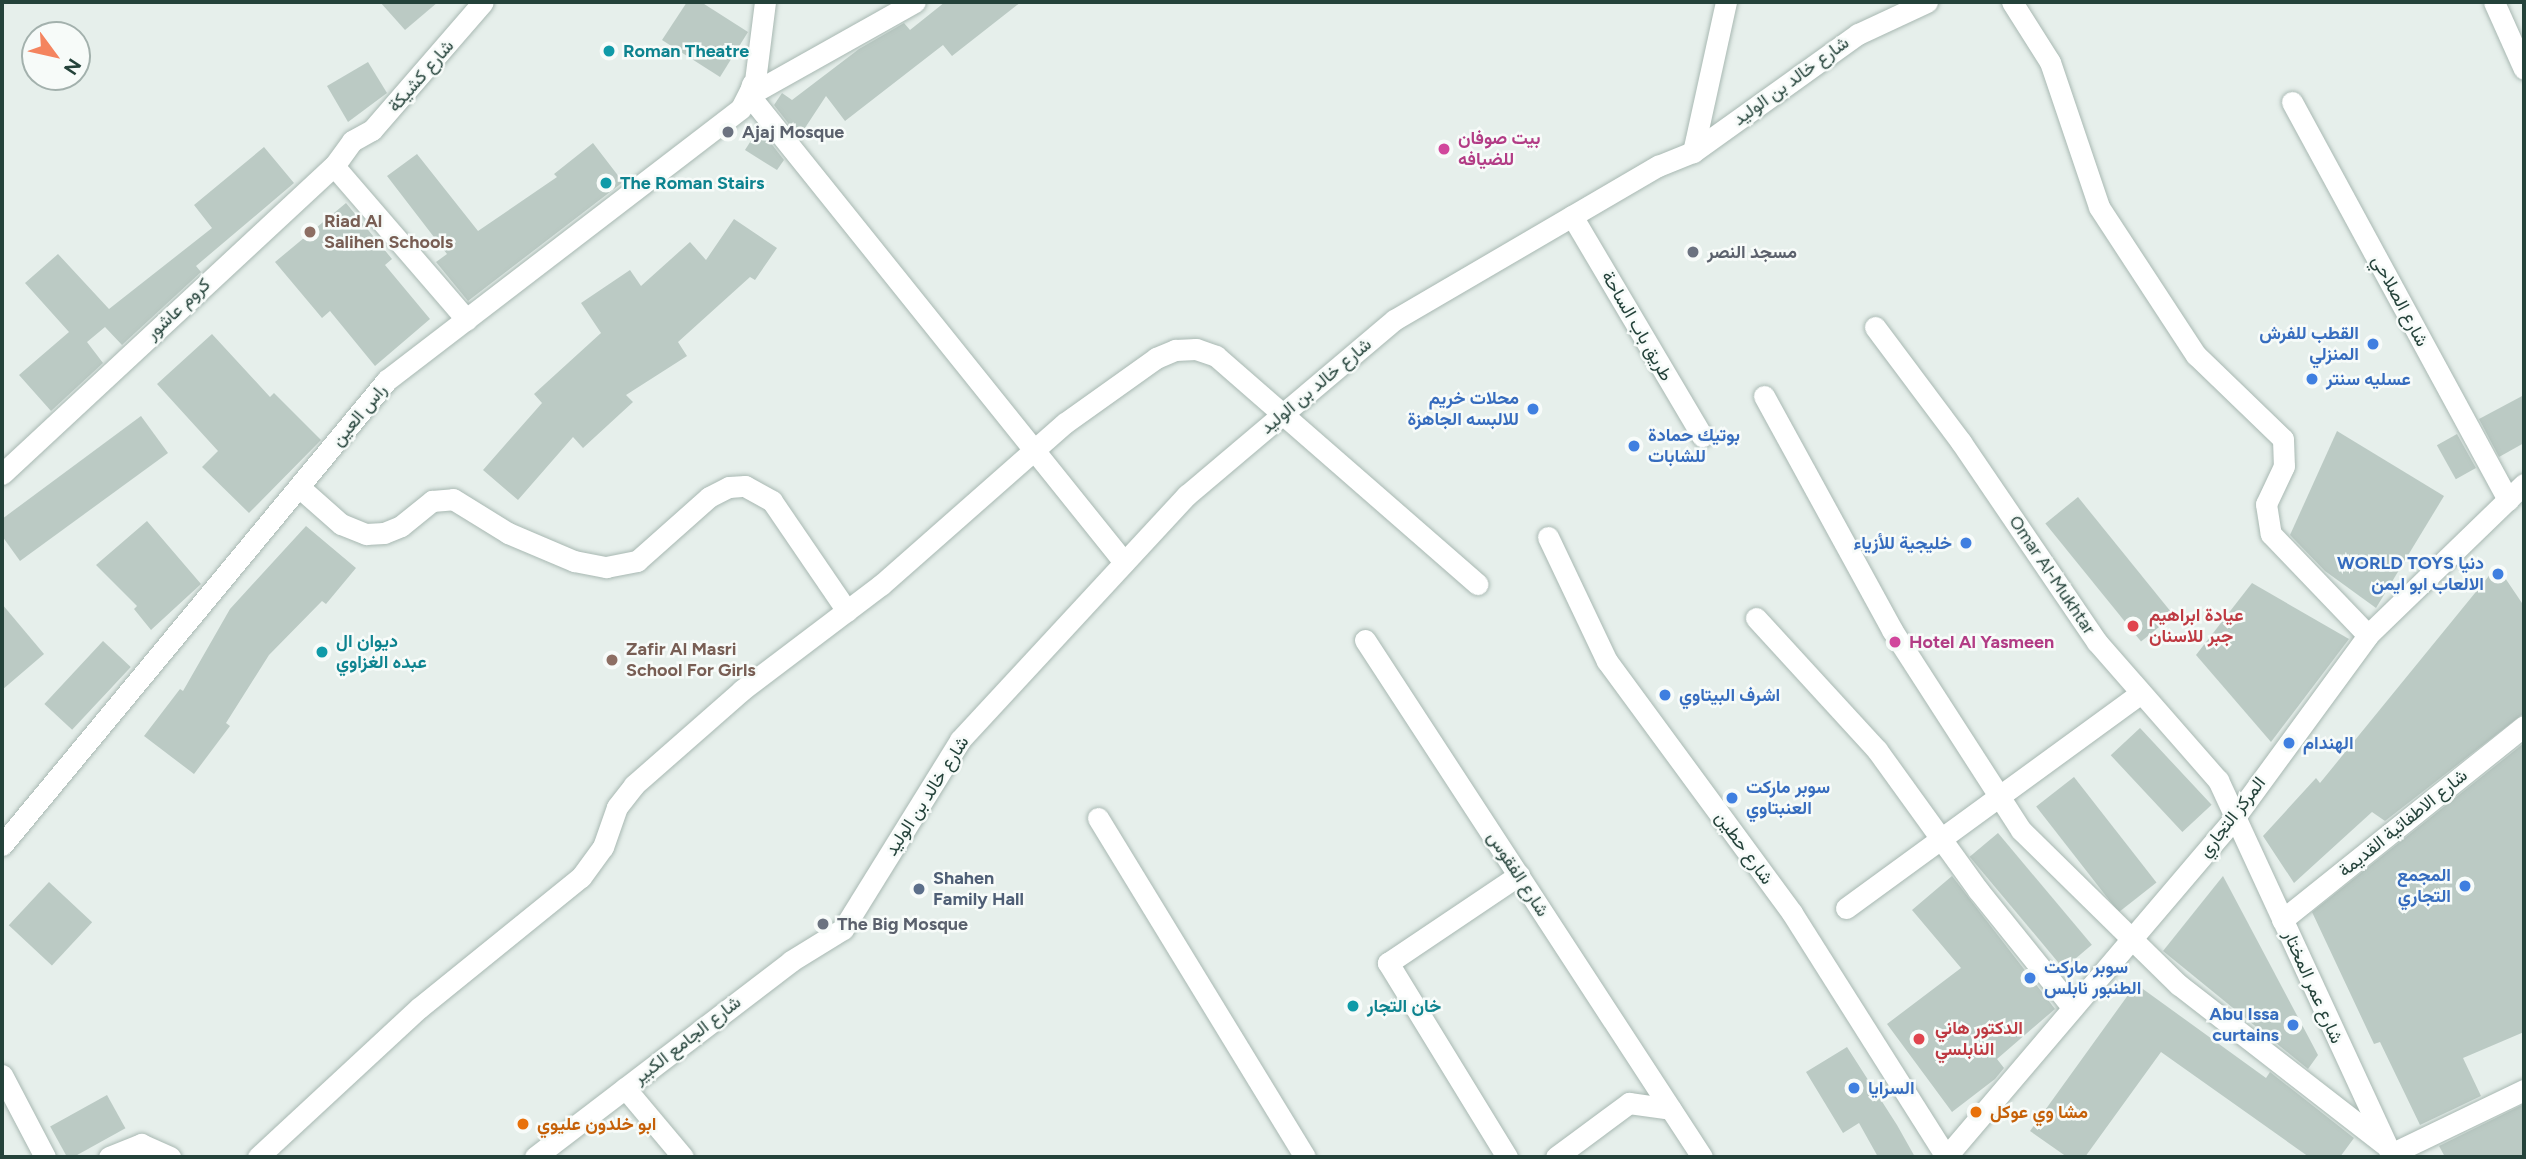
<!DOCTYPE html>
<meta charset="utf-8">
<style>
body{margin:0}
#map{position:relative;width:2526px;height:1159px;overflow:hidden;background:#e6efeb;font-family:Figtree,Vazirmatn,sans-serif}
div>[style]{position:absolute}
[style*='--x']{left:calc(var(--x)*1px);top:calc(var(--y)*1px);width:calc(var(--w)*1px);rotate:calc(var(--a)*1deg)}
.building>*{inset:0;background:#bbcac4;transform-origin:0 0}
.roads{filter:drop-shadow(0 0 2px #a8b8b2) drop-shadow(0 0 2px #a8b8b2)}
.street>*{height:21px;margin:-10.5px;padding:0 10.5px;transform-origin:10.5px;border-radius:10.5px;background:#fff}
.dots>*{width:19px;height:19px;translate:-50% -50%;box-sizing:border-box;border:4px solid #f7fbf9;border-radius:50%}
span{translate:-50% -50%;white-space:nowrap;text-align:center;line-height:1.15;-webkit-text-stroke:5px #f7fbf9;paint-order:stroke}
.culture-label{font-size:18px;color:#0d838f;font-weight:700}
.left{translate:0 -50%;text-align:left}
.street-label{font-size:18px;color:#24423a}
.worship-label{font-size:18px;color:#5b616d;font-weight:700}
.hotel-label{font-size:18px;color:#b23c85;font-weight:700}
.education-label{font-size:18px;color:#785e54;font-weight:700}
.shop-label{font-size:18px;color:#366cbe;font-weight:700}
.right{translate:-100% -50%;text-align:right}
.health-label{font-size:18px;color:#be3a42;font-weight:700}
.service-label{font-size:18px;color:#4e5e75;font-weight:700}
.food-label{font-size:18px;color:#c56008;font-weight:700}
.frame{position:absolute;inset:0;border:4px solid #24423a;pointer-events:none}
.north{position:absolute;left:21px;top:21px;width:70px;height:70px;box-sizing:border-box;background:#f7fbf9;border:2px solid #a3b1ad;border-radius:50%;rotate:123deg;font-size:19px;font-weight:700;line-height:28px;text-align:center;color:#24423a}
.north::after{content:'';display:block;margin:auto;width:24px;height:32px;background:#f4845f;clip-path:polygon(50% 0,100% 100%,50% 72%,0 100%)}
</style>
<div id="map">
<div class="building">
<i style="clip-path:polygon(380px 2px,438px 2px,405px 30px)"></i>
<i style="clip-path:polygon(687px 2px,701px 2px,748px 32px,720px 77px,662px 40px)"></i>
<i style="clip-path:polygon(945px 2px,1021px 2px,952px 56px,943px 45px,845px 121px,826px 96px,799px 137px,774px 105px,782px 93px,792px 100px,859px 49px,904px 23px,910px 30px)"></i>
<i style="clip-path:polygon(368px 62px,387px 93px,348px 122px,327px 86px)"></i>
<i style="clip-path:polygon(759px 128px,784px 160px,777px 170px,745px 150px)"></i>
<i style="clip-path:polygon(593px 143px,623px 182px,468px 301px,436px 262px,447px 254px,387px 176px,417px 154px,478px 231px,557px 177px,554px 174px)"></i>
<i style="clip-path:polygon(264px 147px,294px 183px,196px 266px,201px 272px,122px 345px,105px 327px,87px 342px,103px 363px,51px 411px,19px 375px,69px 332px,25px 283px,58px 254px,109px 309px,212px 228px,194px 205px)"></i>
<i style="clip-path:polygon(346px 203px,392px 259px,385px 265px,430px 319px,375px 366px,330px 311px,322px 318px,275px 262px)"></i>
<i style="clip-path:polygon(734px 219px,777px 248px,755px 280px,750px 277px,678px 342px,687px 356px,626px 395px,633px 402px,583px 448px,573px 437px,518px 500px,483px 470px,542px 403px,534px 394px,601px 333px,581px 303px,630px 270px,641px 286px,690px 242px,706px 260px)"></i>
<i style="clip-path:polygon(212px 334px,270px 397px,274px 393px,321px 440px,249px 513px,202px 467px,218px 451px,157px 384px)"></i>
<i style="clip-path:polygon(2524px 395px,2524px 443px,2499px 457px,2479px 419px)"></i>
<i style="clip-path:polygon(141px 416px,168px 453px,20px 561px,2px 536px,2px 519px)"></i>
<i style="clip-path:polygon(2337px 431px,2444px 496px,2376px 608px,2325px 571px,2290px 535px)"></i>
<i style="left:2457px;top:434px;width:39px;height:23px;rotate:61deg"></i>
<i style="left:2078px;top:497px;width:152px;height:42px;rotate:51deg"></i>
<i style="clip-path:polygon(147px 521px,201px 584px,151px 630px,134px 609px,137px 606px,96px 565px)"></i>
<i style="clip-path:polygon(306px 526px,356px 568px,326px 604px,322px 601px,269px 655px,226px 723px,230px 726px,194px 774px,144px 736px,180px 689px,183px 691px,230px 609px)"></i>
<i style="clip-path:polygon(2497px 566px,2524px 606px,2524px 713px,2385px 821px,2372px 812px,2294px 883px,2263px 836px,2316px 778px,2320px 783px)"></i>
<i style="clip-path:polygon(2252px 583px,2349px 639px,2271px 742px,2196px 655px)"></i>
<i style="clip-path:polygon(2px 604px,44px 654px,2px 690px)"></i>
<i style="left:103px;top:641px;width:38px;height:86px;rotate:43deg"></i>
<i style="left:2140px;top:728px;width:105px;height:40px;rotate:47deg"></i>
<i style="clip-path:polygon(2524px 743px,2524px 1032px,2463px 1058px,2481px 1096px,2420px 1125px,2380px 1042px,2374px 1044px,2312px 912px)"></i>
<i style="left:2074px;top:777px;width:134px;height:48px;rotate:52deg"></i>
<i style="left:1998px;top:833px;width:146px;height:37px;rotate:50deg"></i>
<i style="clip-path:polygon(1952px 876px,2055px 1009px,1997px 1059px,2004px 1068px,1995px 1079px,1952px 1112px,1887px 1024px,1961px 968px,1912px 910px)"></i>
<i style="clip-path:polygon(2223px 876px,2318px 1055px,2308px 1069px,2163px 951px)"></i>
<i style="left:49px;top:882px;width:59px;height:59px;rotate:43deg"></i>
<i style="clip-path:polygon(2136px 984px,2266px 1078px,2270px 1072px,2354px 1138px,2340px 1157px,2309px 1157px,2161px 1052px,2085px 1157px,2067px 1157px,2030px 1131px)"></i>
<i style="clip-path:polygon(1847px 1047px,1897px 1125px,1915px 1157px,1878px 1157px,1859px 1123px,1843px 1133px,1806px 1072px)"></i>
<i style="left:107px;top:1095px;width:38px;height:65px;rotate:61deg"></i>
<i style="clip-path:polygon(2524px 1104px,2524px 1157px,2445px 1157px,2439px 1146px)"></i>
</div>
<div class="roads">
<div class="street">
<i style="--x:2012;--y:2;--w:71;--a:57.7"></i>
<i style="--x:2050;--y:62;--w:153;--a:71.3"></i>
<i style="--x:2099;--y:207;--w:177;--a:56.8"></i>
<i style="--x:2196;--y:355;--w:121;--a:44"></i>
<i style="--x:2283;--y:439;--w:27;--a:88"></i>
<i style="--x:2284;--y:466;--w:42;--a:115.3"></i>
<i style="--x:2266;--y:504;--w:30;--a:81"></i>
<i style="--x:2271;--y:534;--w:140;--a:46.2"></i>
<i style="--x:2494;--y:2;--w:73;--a:65.9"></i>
<i style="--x:752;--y:84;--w:11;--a:105"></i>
<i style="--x:749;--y:95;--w:599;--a:51.24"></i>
<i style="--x:749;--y:95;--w:190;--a:-29.3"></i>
<i style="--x:2292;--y:102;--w:453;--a:61.5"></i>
<i style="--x:1693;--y:152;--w:154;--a:-77.6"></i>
<i style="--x:334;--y:166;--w:203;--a:49.2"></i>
<i style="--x:1572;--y:216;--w:256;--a:59.4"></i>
<i style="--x:1875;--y:327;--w:144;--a:53.2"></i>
<i style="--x:1961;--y:442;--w:242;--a:55.8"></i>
<i style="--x:2097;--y:642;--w:184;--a:48.8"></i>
<i style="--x:2218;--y:780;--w:415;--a:65.2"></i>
<i style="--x:1764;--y:396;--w:267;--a:61.3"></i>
<i style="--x:1892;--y:630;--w:238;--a:57.2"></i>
<i style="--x:2021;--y:830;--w:221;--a:44.5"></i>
<i style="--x:2179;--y:985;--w:259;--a:37.8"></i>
<i style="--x:2;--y:474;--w:453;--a:-42.9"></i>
<i style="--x:334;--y:166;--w:31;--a:-54"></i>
<i style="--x:352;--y:141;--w:23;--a:-29"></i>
<i style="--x:372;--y:130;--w:169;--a:-49.1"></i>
<i style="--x:299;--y:487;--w:56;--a:41.4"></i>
<i style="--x:341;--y:524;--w:27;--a:22"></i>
<i style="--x:366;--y:534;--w:18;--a:-3"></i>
<i style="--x:384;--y:533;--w:18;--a:-22"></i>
<i style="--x:401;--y:526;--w:40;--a:-39"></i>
<i style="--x:432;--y:501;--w:21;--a:-5"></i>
<i style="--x:453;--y:499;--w:65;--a:31.7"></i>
<i style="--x:508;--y:533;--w:72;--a:23"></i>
<i style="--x:574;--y:561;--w:33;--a:11"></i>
<i style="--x:606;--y:567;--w:32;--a:-11"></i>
<i style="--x:637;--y:561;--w:96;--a:-41.6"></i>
<i style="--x:709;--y:497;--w:22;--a:-27"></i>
<i style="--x:729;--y:487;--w:16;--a:-4"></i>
<i style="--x:745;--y:486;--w:31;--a:29"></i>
<i style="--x:772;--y:501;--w:133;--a:55.7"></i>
<i style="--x:1548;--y:537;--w:137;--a:64.6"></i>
<i style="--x:1607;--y:661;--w:313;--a:53.7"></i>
<i style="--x:1792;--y:913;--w:289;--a:57.7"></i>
<i style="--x:1756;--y:618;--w:179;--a:47.5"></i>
<i style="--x:1877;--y:750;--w:173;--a:54.2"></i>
<i style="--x:1978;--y:890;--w:151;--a:51.2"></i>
<i style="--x:1365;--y:640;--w:617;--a:56.9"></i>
<i style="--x:1098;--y:818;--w:397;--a:58.6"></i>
<i style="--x:2;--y:845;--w:604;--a:-50.38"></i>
<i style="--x:387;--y:380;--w:446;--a:-37.5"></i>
<i style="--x:741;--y:108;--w:30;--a:-63"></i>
<i style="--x:755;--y:81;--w:80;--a:-82.8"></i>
<i style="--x:1846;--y:908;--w:365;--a:-36.1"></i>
<i style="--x:2282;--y:920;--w:310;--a:-38.7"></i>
<i style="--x:2;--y:1075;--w:93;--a:62.3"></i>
<i style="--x:625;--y:1088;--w:90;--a:50"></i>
<i style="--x:2391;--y:1154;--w:148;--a:-25.7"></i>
<i style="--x:109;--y:1157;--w:35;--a:-22"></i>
<i style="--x:141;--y:1144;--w:32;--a:24"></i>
<i style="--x:258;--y:1157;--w:219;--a:-42.8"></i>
<i style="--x:419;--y:1008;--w:208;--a:-39"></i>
<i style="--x:581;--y:877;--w:37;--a:-54"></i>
<i style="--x:603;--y:847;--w:42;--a:-70.7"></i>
<i style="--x:617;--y:807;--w:28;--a:-52"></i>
<i style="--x:634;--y:785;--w:144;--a:-41.3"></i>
<i style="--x:742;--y:690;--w:174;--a:-37.1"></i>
<i style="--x:881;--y:585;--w:245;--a:-41.4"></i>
<i style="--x:1065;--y:423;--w:112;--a:-35.5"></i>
<i style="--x:1156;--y:358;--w:21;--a:-23"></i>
<i style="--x:1175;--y:350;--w:21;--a:-3"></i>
<i style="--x:1196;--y:349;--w:21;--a:19"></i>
<i style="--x:1216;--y:356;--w:347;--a:41.1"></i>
<i style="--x:535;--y:1157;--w:322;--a:-37.4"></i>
<i style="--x:791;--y:961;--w:61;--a:-31.6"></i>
<i style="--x:843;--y:929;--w:222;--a:-58.2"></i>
<i style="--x:960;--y:740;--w:334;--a:-47.2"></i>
<i style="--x:1187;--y:495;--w:271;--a:-40.2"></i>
<i style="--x:1394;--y:320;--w:306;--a:-30.3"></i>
<i style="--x:1658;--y:166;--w:38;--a:-22"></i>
<i style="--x:1693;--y:152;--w:203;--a:-35.6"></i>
<i style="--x:1858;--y:34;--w:76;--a:-24.9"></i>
<i style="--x:1507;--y:1157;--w:228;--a:-121.5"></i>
<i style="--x:1388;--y:963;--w:158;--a:-33.9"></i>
<i style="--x:1556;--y:1157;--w:91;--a:-36.5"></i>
<i style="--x:1629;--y:1103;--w:42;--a:8.1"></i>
<i style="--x:1946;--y:1157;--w:446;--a:-49.6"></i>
<i style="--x:2235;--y:817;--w:225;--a:-53.8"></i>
<i style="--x:2368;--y:635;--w:217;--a:-44.1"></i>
</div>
</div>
<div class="dots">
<i style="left:609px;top:51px;background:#0f9aa8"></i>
<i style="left:728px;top:132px;background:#6b7280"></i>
<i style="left:1444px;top:149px;background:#d1479c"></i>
<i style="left:606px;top:183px;background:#0f9aa8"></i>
<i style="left:310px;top:232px;background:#8d6e63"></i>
<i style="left:1693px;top:252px;background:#6b7280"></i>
<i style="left:2373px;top:344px;background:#3f7fe0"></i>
<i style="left:2312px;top:379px;background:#3f7fe0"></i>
<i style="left:1533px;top:409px;background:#3f7fe0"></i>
<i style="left:1634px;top:446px;background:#3f7fe0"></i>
<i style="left:1966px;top:543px;background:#3f7fe0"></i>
<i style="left:2498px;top:574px;background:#3f7fe0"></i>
<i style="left:2133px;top:626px;background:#e0444e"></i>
<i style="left:1895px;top:642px;background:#d1479c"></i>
<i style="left:322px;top:652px;background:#0f9aa8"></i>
<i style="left:612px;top:660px;background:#8d6e63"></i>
<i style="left:1665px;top:695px;background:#3f7fe0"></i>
<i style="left:2289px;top:743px;background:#3f7fe0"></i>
<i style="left:1732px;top:798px;background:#3f7fe0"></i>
<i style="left:2465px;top:886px;background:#3f7fe0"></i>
<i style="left:919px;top:889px;background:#5c6f8a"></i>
<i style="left:823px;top:924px;background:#6b7280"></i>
<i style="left:2030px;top:978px;background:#3f7fe0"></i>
<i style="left:1353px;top:1006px;background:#0f9aa8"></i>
<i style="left:2293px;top:1025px;background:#3f7fe0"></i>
<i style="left:1919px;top:1039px;background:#e0444e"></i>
<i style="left:1854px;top:1088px;background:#3f7fe0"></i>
<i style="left:1976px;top:1112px;background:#e8710a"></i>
<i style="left:523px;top:1124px;background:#e8710a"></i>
</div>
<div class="culture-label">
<span class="left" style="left:623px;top:51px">Roman Theatre</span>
<span class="left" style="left:620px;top:183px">The Roman Stairs</span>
<span class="left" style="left:336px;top:652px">ديوان ال<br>عبده الغزاوي</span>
<span class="left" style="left:1367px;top:1006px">خان التجار</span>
</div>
<div class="street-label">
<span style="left:421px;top:76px;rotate:-49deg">شارع كشيكة</span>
<span style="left:1791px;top:81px;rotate:-36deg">شارع خالد بن الوليد</span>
<span style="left:2400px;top:301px;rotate:62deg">شارع الصلاحي</span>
<span style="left:178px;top:309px;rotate:-43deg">كروم عاشور</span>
<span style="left:1637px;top:326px;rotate:60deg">طريق باب الساحة</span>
<span style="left:1316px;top:386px;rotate:-40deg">شارع خالد بن الوليد</span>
<span style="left:359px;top:415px;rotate:-50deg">راس العين</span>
<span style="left:2052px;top:575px;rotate:56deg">Omar Al-Mukhtar</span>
<span style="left:927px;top:796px;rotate:-57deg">شارع خالد بن الوليد</span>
<span style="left:2232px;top:817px;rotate:-52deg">المركز التجاري</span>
<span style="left:2403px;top:823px;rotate:-39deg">شارع الاطفائية القديمة</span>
<span style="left:1744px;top:848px;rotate:54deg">شارع حطين</span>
<span style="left:1518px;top:874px;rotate:57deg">شارع الفقوس</span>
<span style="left:2313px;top:987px;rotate:66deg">شارع عمر المختار</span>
<span style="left:687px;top:1040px;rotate:-38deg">شارع الجامع الكبير</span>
</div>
<div class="worship-label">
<span class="left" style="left:742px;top:132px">Ajaj Mosque</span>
<span class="left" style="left:1707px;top:252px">مسجد النصر</span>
<span class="left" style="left:837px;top:924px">The Big Mosque</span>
</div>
<div class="hotel-label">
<span class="left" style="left:1458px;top:149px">بيت صوفان<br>للضيافه</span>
<span class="left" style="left:1909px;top:642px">Hotel Al Yasmeen</span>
</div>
<div class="education-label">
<span class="left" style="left:324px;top:232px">Riad Al<br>Salihen Schools</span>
<span class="left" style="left:626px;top:660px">Zafir Al Masri<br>School For Girls</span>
</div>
<div class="shop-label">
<span class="right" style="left:2359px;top:344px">القطب للفرش<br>المنزلي</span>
<span class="left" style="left:2326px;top:379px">عسليه سنتر</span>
<span class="right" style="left:1519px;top:409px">محلات خريم<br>للالبسه الجاهزة</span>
<span class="left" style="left:1648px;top:446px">بوتيك حمادة<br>للشابات</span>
<span class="right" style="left:1952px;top:543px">خليجية للأزياء</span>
<span class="right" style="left:2484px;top:574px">WORLD TOYS دنيا<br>الالعاب ابو ايمن</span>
<span class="left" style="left:1679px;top:695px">اشرف البيتاوي</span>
<span class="left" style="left:2303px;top:743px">الهندام</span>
<span class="left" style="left:1746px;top:798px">سوبر ماركت<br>العنبتاوي</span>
<span class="right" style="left:2451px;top:886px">المجمع<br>التجاري</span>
<span class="left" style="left:2044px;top:978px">سوبر ماركت<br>الطنبور نابلس</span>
<span class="right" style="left:2279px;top:1025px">Abu Issa<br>curtains</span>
<span class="left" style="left:1868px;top:1088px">السرايا</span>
</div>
<div class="health-label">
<span class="left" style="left:2149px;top:626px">عيادة ابراهيم<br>جبر للاسنان</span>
<span class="left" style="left:1935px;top:1039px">الدكتور هاني<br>النابلسي</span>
</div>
<div class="service-label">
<span class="left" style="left:933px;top:889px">Shahen<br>Family Hall</span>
</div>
<div class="food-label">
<span class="left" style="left:1990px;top:1112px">مشا وي عوكل</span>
<span class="left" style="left:537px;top:1124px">ابو خلدون عليوي</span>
</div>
<div class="frame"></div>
<div class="north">N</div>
</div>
